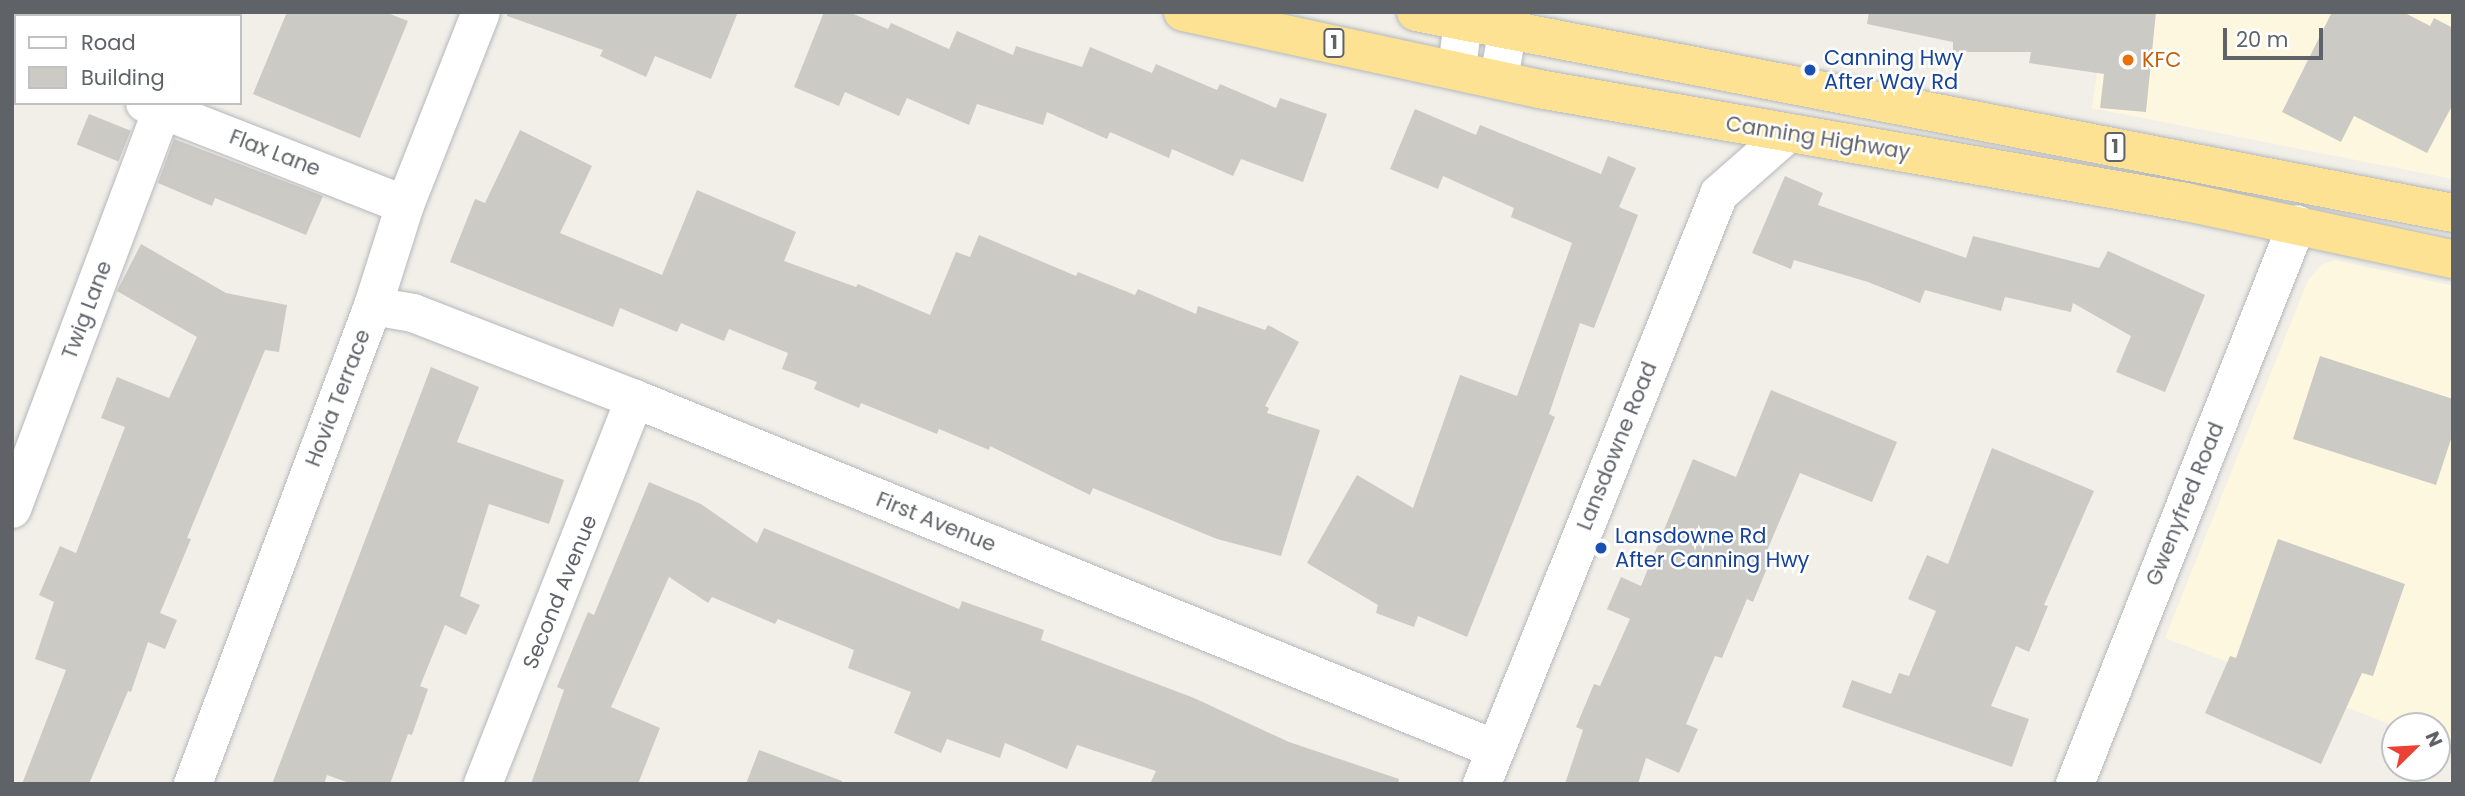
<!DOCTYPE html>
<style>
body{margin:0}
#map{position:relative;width:2465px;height:796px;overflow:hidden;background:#f1efe8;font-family:Poppins,sans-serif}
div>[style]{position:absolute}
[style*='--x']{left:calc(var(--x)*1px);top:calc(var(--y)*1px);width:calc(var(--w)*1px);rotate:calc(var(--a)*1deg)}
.commercial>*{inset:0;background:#fef7e0}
.building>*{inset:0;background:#cccac5;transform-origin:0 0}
.roads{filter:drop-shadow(0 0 2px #b5b8bc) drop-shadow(0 0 2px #b5b8bc)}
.street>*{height:38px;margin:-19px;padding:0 19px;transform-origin:19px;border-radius:19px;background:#fff}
.secondary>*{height:38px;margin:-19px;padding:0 19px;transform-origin:19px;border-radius:19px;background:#fff}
.highway>*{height:38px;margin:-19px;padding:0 19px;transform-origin:19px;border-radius:19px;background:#fde293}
.dots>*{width:19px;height:19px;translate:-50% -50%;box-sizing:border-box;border:4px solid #fff;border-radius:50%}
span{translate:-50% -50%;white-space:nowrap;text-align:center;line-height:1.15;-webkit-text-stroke:5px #fff;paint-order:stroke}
.shield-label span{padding:2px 5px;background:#fff;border:2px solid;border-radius:5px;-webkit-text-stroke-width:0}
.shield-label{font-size:19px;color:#5f6368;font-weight:700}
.transit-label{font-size:21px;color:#164399}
.left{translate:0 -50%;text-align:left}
.food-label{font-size:21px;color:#c56008}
.street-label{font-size:21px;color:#5f6368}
.frame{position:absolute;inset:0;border:14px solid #5f6368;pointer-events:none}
.legend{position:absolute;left:14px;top:14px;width:228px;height:91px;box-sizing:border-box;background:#fff;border:2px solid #bfc1c3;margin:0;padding:9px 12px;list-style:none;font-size:21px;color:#5f6368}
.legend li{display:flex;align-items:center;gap:14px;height:35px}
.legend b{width:35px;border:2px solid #bfc1c3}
.north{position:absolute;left:2381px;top:712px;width:70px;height:70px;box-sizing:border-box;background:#fff;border:2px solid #bfc1c3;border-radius:50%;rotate:66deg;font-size:19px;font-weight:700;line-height:28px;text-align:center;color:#5f6368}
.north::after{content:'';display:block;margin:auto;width:24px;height:32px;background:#ea4335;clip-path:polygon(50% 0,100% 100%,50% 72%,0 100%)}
.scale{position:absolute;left:2223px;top:28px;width:100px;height:32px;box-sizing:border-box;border:4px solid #5f6368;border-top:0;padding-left:9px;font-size:21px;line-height:24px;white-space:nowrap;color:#5f6368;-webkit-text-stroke:5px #fff;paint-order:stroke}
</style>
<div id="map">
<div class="commercial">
<i style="clip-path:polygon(2106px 12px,2453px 12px,2453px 179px,2092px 108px)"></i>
<i style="clip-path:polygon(2335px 260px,2453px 286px,2453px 749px,2437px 743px,2437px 726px,2395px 726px,2165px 638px,2308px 280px,2321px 265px)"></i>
</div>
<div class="building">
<i style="clip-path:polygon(287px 12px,385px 12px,408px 21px,360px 138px,253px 94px)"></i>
<i style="clip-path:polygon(507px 12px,738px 12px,711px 79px,655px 56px,646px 77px,600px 56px,603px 50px,507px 16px)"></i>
<i style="clip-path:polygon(824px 12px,849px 12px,888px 29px,891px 23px,949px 49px,957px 31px,1013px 55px,1016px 46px,1082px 67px,1090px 47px,1152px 73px,1156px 64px,1217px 90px,1220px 84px,1276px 108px,1280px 98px,1327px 114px,1303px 182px,1241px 159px,1233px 176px,1172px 149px,1169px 158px,1110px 132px,1107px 139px,1047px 112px,1043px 125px,977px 104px,969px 125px,907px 98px,899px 116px,845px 92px,839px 106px,794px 87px)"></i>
<i style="clip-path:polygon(1869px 12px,2156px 12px,2146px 112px,2100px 108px,2104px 74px,2029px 63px,2031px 52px,1953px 52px,1953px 42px,1867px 24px)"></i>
<i style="clip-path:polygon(2332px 12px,2403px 12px,2430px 26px,2434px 18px,2453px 28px,2453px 104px,2427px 153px,2354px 116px,2341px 142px,2282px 112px)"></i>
<i style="clip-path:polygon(1415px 109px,1476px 135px,1480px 125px,1601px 174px,1608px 156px,1636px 168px,1619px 207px,1638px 215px,1594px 328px,1580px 323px,1549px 414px,1555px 417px,1467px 637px,1418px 616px,1414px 627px,1376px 613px,1378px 605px,1307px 563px,1357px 475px,1413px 508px,1460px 375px,1517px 396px,1572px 243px,1511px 217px,1514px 208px,1443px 176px,1438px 189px,1390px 169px)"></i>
<i style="left:89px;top:114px;width:45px;height:33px;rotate:22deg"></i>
<i style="clip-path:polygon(520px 130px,592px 166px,560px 233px,662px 275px,697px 190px,796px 232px,784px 261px,856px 287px,858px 284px,930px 315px,956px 252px,970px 257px,979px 235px,1076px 276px,1078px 272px,1135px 295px,1138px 289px,1196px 314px,1198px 306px,1265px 330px,1268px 325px,1299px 342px,1265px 406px,1269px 408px,1267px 413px,1320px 430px,1281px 556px,1217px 539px,1093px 488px,1090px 495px,990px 446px,989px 450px,939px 429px,937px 434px,861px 403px,859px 408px,814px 389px,817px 382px,782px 369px,788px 353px,729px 329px,724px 341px,681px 323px,677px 332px,620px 308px,613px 327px,450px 262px,475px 199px,485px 203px)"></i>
<i style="clip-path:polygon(174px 139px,323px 196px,306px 235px,215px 198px,212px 206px,158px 183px)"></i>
<i style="clip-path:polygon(1785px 176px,1823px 193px,1818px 205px,1966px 258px,1973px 236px,2099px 268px,2108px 251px,2205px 295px,2165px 392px,2116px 372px,2131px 336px,2073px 303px,2071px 312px,2005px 297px,2001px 311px,1925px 290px,1920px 303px,1868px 282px,1794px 260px,1791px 269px,1752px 253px)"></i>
<i style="clip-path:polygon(141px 244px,226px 293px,287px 305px,279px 352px,265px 350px,187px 538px,191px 539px,160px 613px,177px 620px,165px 649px,148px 642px,131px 692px,128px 691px,89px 784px,22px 784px,66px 670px,35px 659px,54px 602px,39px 595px,60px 546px,76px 553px,125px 427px,101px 418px,117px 377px,169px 398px,197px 337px,117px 291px)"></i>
<i style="clip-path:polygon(2320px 356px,2453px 399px,2453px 433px,2436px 485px,2293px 439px)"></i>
<i style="clip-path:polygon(431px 367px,479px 387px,457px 442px,564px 480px,549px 524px,489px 504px,460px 596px,480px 605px,466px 635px,445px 625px,420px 686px,428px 689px,412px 735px,408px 734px,390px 784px,352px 784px,327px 775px,324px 784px,272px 784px)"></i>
<i style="clip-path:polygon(1771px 390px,1897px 442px,1872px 502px,1800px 473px,1766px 553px,1772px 556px,1753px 602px,1747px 599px,1722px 658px,1715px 656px,1686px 724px,1698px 729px,1679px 773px,1646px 758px,1638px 784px,1565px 784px,1583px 730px,1576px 727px,1594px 684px,1600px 686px,1630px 619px,1607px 609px,1621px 577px,1641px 586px,1693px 459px,1736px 477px)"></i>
<i style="clip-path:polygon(1992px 448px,2094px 491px,2044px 605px,2048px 606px,2029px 652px,2016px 646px,1991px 706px,2029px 719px,2012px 767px,1842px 707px,1852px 680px,1891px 694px,1899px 673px,1909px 676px,1936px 611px,1908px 599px,1927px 555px,1948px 564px)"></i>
<i style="clip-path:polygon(649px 482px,701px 504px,757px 543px,764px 528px,959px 609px,962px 601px,1044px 630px,1041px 640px,1194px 698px,1289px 742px,1399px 779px,1398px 784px,1150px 784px,1156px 771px,1077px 745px,1067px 769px,1005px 743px,1000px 758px,947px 739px,941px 753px,894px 733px,911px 692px,848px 668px,854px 650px,778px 619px,775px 624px,712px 597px,708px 603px,669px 577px,611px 707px,660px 728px,638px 784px,531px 784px,564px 690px,557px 687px,588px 612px,594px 615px)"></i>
<i style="clip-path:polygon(2278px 539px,2405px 584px,2373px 676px,2362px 673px,2321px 764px,2205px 713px,2230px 656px,2236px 658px)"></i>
<i style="clip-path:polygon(759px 750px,842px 781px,842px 784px,746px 784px)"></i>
</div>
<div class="roads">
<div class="street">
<i style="--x:12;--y:52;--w:4;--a:27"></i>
<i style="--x:145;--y:103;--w:279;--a:21.4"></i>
<i style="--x:373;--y:306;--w:41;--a:9.9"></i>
<i style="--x:413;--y:313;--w:238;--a:21.2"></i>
<i style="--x:635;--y:399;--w:928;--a:22.15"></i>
<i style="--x:12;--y:509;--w:426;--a:-69.4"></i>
<i style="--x:193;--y:784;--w:511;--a:-69.37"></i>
<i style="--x:373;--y:306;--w:106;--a:-72.4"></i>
<i style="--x:405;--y:205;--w:207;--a:-68.5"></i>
<i style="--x:483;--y:784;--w:414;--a:-68.5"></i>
<i style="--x:1482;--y:784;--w:636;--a:-68.11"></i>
<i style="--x:1719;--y:194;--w:91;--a:-41.4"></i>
<i style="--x:2075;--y:784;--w:602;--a:-68.38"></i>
</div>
<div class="secondary">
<i style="--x:1457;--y:69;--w:57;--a:-83"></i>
<i style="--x:1499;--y:78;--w:67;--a:-79.7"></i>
</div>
<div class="highway">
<i style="--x:1183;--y:12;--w:364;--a:12.2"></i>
<i style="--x:1539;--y:89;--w:657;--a:9.91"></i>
<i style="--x:2186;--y:202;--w:273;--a:12.1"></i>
<i style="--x:1416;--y:12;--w:1056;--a:10.97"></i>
</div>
</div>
<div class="dots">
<i style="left:2128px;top:60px;background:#e8710a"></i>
<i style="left:1810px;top:70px;background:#1a4fb4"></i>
<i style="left:1601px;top:548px;background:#1a4fb4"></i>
</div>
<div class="shield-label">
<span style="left:1334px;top:43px">1</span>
<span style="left:2115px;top:147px">1</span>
</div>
<div class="transit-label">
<span class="left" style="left:1824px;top:70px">Canning Hwy<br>After Way Rd</span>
<span class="left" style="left:1615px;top:548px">Lansdowne Rd<br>After Canning Hwy</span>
</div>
<div class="food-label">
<span class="left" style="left:2142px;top:60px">KFC</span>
</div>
<div class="street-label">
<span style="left:1818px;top:138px;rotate:9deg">Canning Highway</span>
<span style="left:275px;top:153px;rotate:21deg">Flax Lane</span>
<span style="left:87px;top:310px;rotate:-69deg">Twig Lane</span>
<span style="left:338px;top:398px;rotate:-69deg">Hovia Terrace</span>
<span style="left:1617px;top:446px;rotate:-68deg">Lansdowne Road</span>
<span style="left:2185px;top:504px;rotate:-68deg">Gwenyfred Road</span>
<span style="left:936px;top:522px;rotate:22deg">First Avenue</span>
<span style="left:560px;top:592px;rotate:-68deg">Second Avenue</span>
</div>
<div class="frame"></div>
<ul class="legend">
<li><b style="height:9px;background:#fff"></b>Road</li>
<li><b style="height:19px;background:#cccac5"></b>Building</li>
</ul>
<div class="north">N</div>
<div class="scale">20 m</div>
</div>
